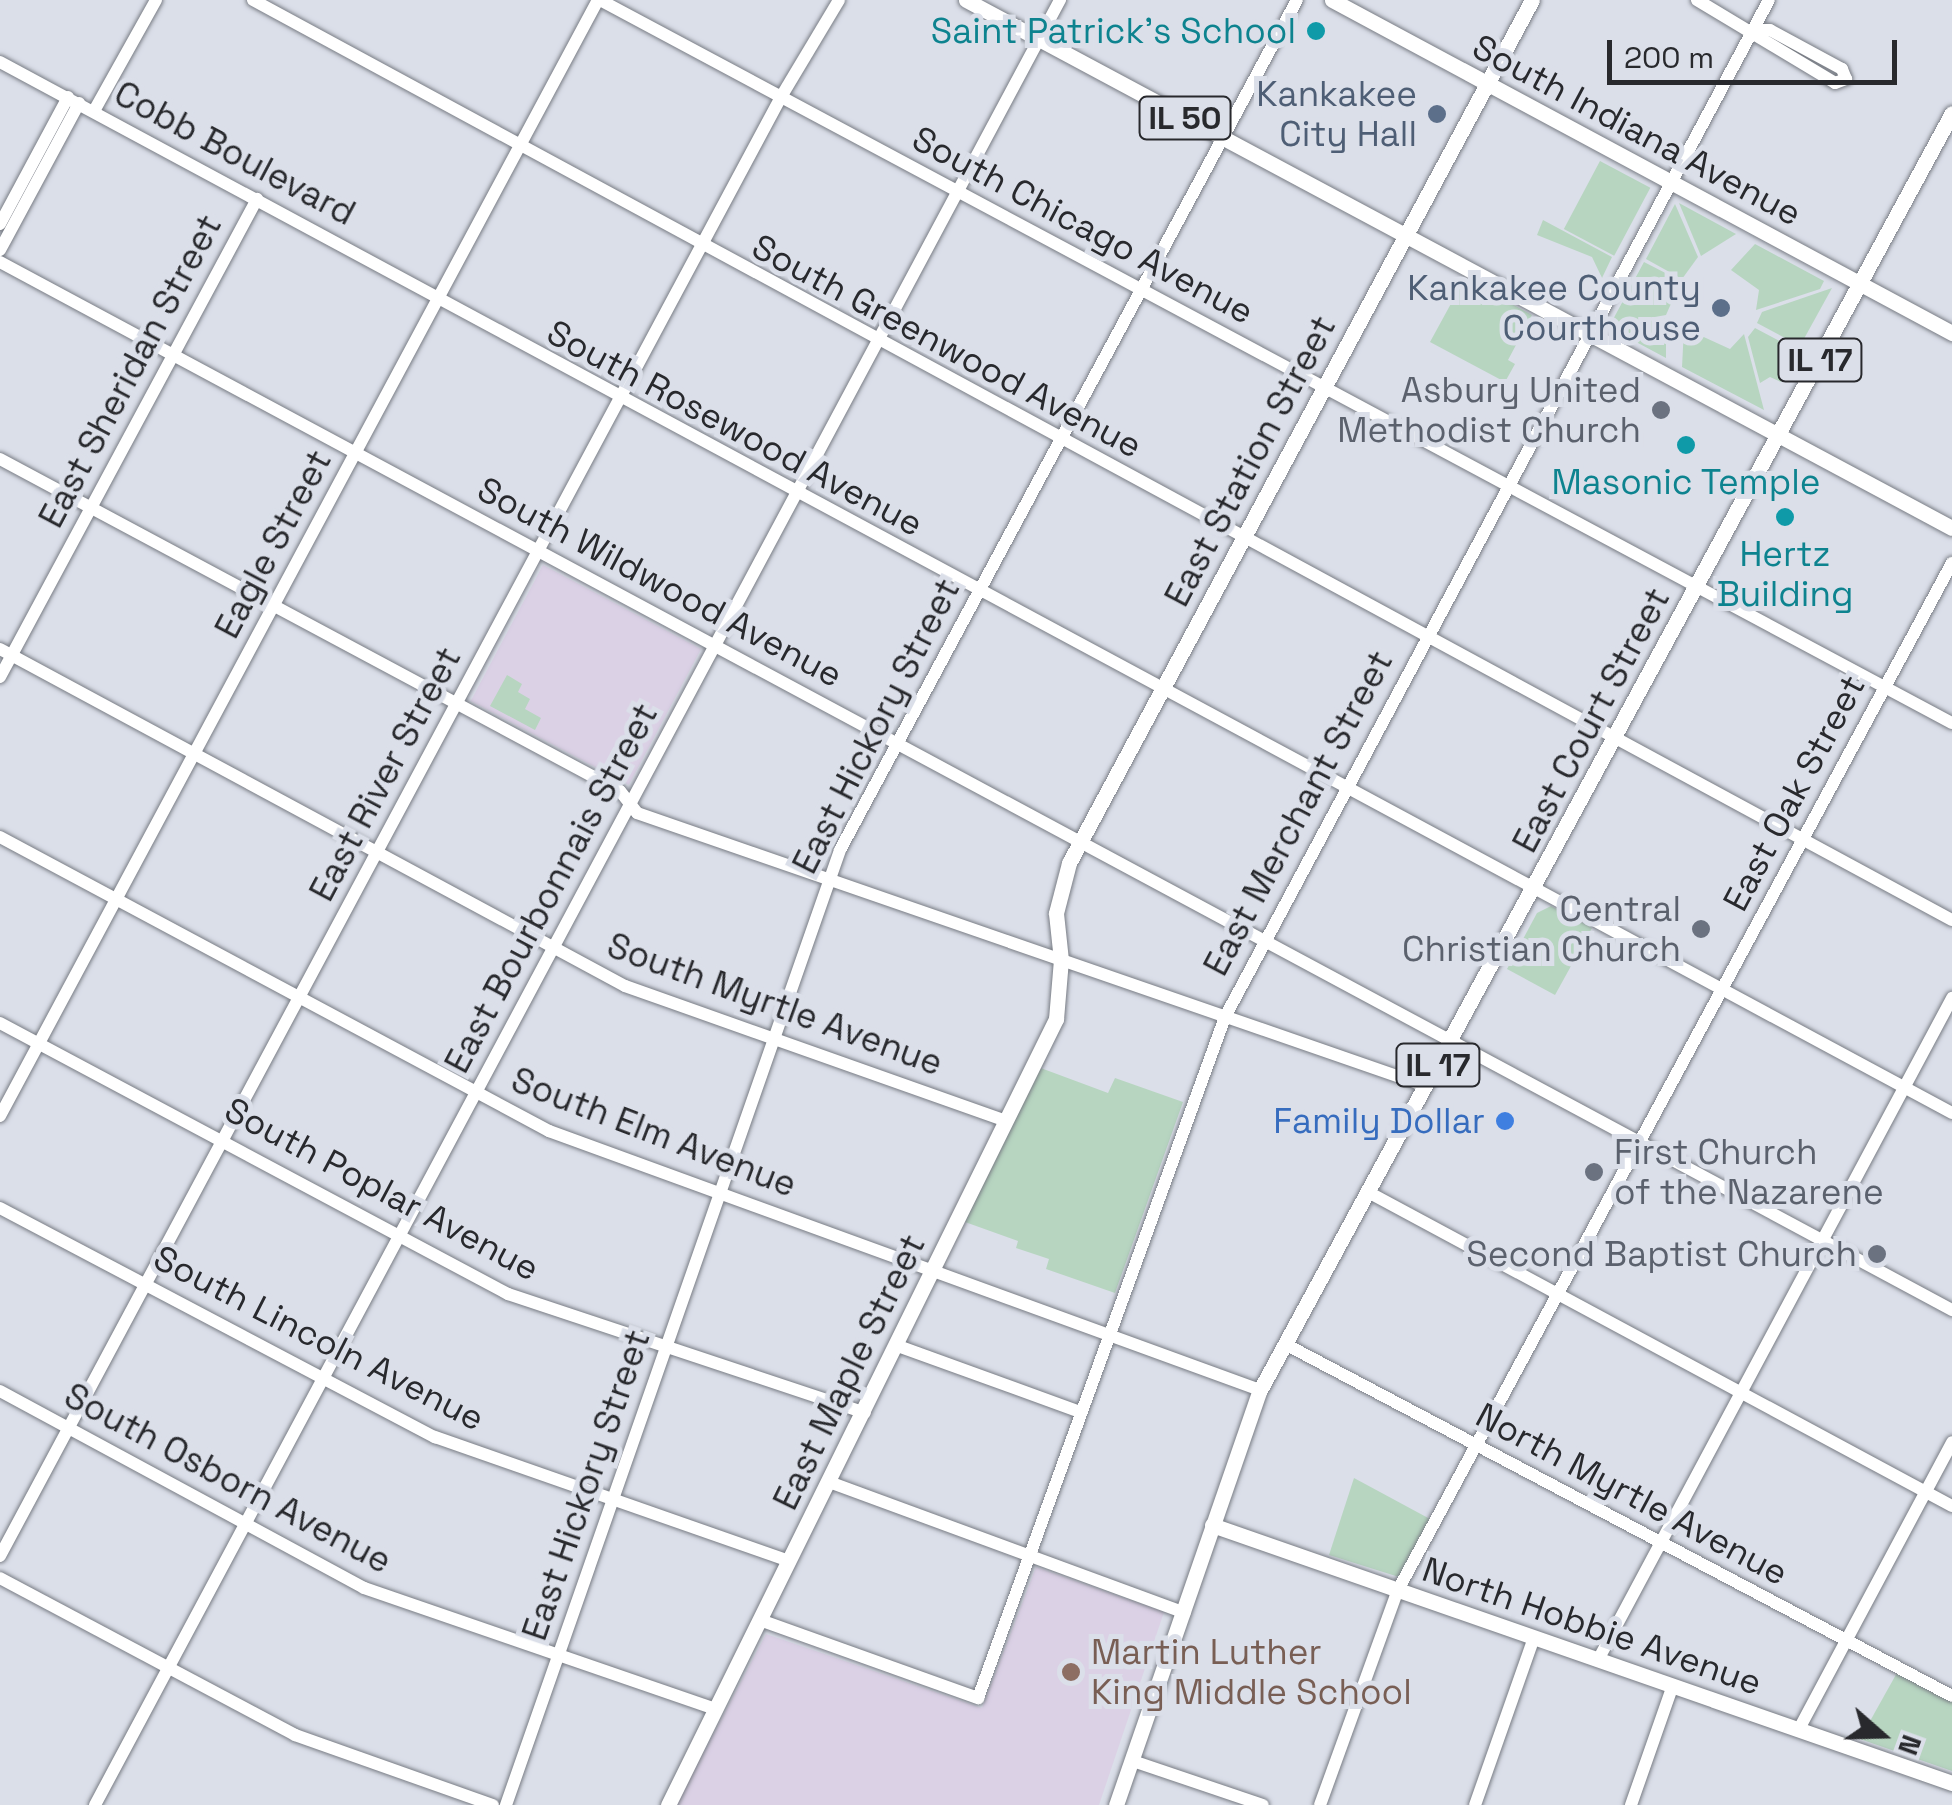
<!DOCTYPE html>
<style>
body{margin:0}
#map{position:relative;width:1952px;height:1805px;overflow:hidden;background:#dbdfe9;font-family:"Space Grotesk",sans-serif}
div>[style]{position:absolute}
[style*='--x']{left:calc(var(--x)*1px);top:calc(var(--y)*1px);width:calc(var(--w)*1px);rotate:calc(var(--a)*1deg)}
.education>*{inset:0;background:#dbd1e5;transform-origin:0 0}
.green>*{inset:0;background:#b7d5c0;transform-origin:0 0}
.roads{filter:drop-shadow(0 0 2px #787c84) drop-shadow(0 0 2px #787c84)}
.minor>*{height:12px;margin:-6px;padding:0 6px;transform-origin:6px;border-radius:6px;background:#fff}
.major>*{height:15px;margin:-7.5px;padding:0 7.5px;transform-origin:7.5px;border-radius:7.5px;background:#fff}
.dots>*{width:28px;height:28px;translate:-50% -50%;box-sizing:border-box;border:5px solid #dbdfe9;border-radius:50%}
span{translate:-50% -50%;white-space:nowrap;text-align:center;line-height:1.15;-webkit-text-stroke:10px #dbdfe9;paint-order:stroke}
.shield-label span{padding:2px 8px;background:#dbdfe9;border:2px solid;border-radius:8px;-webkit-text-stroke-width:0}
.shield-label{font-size:32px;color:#28292d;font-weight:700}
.culture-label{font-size:35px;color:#0d838f}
.right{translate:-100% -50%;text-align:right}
.service-label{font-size:35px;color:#4e5e75}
.street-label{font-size:35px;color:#28292d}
.worship-label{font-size:35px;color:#5b616d}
.left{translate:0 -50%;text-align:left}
.shop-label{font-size:35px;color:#366cbe}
.education-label{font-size:35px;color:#785e54}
.north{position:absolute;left:1832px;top:1685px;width:100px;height:100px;-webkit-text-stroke:8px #dbdfe9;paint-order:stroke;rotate:110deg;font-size:28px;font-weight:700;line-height:40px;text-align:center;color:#28292d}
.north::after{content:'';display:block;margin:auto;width:35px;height:45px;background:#28292d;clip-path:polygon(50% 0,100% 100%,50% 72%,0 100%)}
.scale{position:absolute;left:1607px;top:40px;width:290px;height:45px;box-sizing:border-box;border:5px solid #28292d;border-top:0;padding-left:12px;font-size:30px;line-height:35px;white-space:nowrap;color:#28292d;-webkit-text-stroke:8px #dbdfe9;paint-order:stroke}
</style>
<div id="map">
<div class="education">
<i style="left:543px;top:565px;width:179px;height:154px;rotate:28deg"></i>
<i style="clip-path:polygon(1036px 1567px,1164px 1612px,1099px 1805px,676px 1805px,766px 1634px,982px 1708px)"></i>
</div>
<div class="green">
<i style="left:1600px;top:161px;width:57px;height:77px;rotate:28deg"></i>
<i style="clip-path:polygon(1679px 203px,1736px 234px,1701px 256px)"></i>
<i style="clip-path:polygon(1675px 204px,1698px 257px,1682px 279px,1646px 259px)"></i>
<i style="clip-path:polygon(1543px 220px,1612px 257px,1602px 278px,1592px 257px,1537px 235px)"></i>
<i style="clip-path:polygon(1755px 244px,1824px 281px,1820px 289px,1756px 310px,1759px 290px,1731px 270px)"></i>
<i style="clip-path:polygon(1644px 262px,1681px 281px,1666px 315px,1610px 325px)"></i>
<i style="clip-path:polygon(1465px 278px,1532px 315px,1508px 360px,1515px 364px,1505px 382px,1430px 342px)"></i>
<i style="clip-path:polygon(1832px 288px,1800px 346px,1757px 323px,1762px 312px)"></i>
<i style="clip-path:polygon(1666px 318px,1666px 358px,1610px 328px,1611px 328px)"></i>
<i style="clip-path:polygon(1684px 328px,1730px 349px,1744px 334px,1764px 410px,1682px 367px)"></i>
<i style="clip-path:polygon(1755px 328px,1798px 351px,1781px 382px,1770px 377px,1760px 383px,1748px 337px)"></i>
<i style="clip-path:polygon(507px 675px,522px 684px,518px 692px,530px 699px,525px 709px,541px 718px,535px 730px,490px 706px)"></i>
<i style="clip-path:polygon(1551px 906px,1592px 928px,1555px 995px,1507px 969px,1537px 913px)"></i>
<i style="clip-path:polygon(1038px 1067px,1108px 1093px,1115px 1078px,1183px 1102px,1115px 1293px,1046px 1269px,1049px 1259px,1016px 1248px,1018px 1241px,965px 1222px)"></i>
<i style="clip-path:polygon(1354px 1478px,1430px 1519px,1399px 1577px,1329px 1555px)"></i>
<i style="clip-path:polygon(1898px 1671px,1952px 1700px,1952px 1771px,1860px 1739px)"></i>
</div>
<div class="roads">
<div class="minor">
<i style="--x:253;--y:0;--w:1932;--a:28.44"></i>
<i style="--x:600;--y:0;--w:1533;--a:28.14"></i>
<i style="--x:1697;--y:0;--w:161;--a:31"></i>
<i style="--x:1835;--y:83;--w:12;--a:-20"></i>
<i style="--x:1846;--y:79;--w:11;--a:-112"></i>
<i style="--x:1842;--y:69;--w:82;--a:-151.6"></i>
<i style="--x:1770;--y:30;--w:17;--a:180"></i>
<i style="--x:0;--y:62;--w:2217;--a:28.3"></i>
<i style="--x:94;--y:111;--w:127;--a:-60.8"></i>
<i style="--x:0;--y:224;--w:144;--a:-61.8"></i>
<i style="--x:0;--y:250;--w:167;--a:-61.7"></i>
<i style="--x:0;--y:262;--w:2216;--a:28.23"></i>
<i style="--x:0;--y:459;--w:703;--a:28.17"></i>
<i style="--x:620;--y:791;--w:28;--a:52"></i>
<i style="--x:637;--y:813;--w:835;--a:19.09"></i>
<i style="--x:0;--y:649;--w:710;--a:28.33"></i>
<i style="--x:625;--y:986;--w:404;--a:19.5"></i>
<i style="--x:0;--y:677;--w:543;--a:-61.73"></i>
<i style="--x:0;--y:837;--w:623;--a:28.17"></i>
<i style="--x:549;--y:1131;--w:757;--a:20.02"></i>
<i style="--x:0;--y:1023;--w:576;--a:28.08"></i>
<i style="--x:508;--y:1294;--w:376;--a:18.4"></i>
<i style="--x:0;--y:1116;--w:1266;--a:-61.82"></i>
<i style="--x:1368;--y:1192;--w:663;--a:28.27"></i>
<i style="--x:0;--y:1208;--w:492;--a:27.8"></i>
<i style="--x:435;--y:1437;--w:375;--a:19.3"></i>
<i style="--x:1285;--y:1344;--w:754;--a:27.82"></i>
<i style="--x:898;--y:1346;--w:194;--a:19.9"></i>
<i style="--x:0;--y:1391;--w:414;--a:28.4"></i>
<i style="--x:364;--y:1588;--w:371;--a:19"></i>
<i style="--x:829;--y:1482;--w:379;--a:20.2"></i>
<i style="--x:0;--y:1556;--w:1655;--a:-61.84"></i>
<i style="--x:781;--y:97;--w:113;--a:-59.1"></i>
<i style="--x:0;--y:1578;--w:334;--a:28"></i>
<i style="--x:295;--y:1735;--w:210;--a:19.5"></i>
<i style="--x:760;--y:1620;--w:232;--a:19.7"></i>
<i style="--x:978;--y:1698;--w:724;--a:-70.06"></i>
<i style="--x:1225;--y:1017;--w:1153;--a:-61.86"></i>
<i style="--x:1598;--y:1660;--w:751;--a:-61.86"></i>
<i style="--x:1799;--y:1729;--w:325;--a:-61.9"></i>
<i style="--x:1133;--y:1761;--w:137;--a:18.7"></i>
<i style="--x:95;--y:1805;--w:2047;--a:-61.87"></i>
<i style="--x:506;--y:1805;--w:1012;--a:-70.72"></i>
<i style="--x:840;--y:850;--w:965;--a:-61.74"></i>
<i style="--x:1320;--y:1805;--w:229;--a:-70.1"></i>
<i style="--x:1398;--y:1590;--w:1167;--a:-61.66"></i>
<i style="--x:1475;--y:1805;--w:178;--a:-70.6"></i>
<i style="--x:1631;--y:1805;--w:127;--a:-70.7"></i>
</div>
<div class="major">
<i style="--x:966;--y:0;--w:1118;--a:28.17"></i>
<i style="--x:1332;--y:0;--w:704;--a:28.24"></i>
<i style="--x:1212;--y:1525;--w:784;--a:19.22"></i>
<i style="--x:668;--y:1805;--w:877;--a:-63.73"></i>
<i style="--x:1056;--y:1019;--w:59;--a:-85.2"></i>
<i style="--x:1061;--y:960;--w:47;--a:-96.1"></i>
<i style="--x:1056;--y:913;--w:52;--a:-75.4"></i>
<i style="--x:1069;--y:863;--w:979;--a:-61.79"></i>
<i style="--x:1116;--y:1805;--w:439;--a:-70.9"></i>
<i style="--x:1260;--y:1390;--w:1452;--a:-61.55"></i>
</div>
</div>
<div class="dots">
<i style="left:1316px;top:31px;background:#0f9aa8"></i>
<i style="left:1437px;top:114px;background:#5c6f8a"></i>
<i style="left:1721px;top:308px;background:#5c6f8a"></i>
<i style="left:1661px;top:410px;background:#6b7280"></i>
<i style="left:1686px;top:445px;background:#0f9aa8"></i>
<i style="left:1785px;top:517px;background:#0f9aa8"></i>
<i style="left:1701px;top:929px;background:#6b7280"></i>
<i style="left:1505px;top:1121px;background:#3f7fe0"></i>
<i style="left:1594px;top:1172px;background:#6b7280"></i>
<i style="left:1877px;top:1254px;background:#6b7280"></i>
<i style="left:1071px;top:1672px;background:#8d6e63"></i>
</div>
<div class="shield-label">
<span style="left:1185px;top:118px">IL 50</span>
<span style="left:1820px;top:360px">IL 17</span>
<span style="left:1438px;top:1065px">IL 17</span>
</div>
<div class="culture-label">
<span class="right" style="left:1296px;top:31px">Saint Patrick's School</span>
<span style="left:1686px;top:482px">Masonic Temple</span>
<span style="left:1785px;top:574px">Hertz<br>Building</span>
</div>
<div class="service-label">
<span class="right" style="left:1417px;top:114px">Kankakee<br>City Hall</span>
<span class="right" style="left:1701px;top:308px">Kankakee County<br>Courthouse</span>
</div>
<div class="street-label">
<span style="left:1637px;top:130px;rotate:28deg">South Indiana Avenue</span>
<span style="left:235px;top:153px;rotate:28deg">Cobb Boulevard</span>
<span style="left:1083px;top:225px;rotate:28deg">South Chicago Avenue</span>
<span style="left:947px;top:346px;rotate:28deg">South Greenwood Avenue</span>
<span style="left:130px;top:371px;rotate:-62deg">East Sheridan Street</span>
<span style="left:735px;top:428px;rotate:28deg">South Rosewood Avenue</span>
<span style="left:1250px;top:461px;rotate:-62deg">East Station Street</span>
<span style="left:273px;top:544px;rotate:-62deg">Eagle Street</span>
<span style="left:660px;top:582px;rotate:28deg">South Wildwood Avenue</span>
<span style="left:1591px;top:720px;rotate:-62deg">East Court Street</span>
<span style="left:876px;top:726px;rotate:-63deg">East Hickory Street</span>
<span style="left:385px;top:774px;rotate:-62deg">East River Street</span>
<span style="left:1794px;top:793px;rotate:-62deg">East Oak Street</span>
<span style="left:1298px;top:813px;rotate:-62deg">East Merchant Street</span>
<span style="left:551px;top:888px;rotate:-62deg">East Bourbonnais Street</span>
<span style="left:775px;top:1004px;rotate:20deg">South Myrtle Avenue</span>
<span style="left:654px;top:1132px;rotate:21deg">South Elm Avenue</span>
<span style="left:382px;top:1189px;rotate:28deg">South Poplar Avenue</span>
<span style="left:319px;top:1338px;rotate:27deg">South Lincoln Avenue</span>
<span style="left:849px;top:1372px;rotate:-64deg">East Maple Street</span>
<span style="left:228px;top:1478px;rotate:28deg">South Osborn Avenue</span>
<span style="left:586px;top:1485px;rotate:-71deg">East Hickory Street</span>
<span style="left:1632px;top:1494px;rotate:28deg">North Myrtle Avenue</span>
<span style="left:1592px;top:1626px;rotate:19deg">North Hobbie Avenue</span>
</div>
<div class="worship-label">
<span class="right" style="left:1641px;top:410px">Asbury United<br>Methodist Church</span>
<span class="right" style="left:1681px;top:929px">Central<br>Christian Church</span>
<span class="left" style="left:1614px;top:1172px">First Church<br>of the Nazarene</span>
<span class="right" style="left:1857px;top:1254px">Second Baptist Church</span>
</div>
<div class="shop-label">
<span class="right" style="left:1485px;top:1121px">Family Dollar</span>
</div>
<div class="education-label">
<span class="left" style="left:1091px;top:1672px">Martin Luther<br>King Middle School</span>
</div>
<div class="north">N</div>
<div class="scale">200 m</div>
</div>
